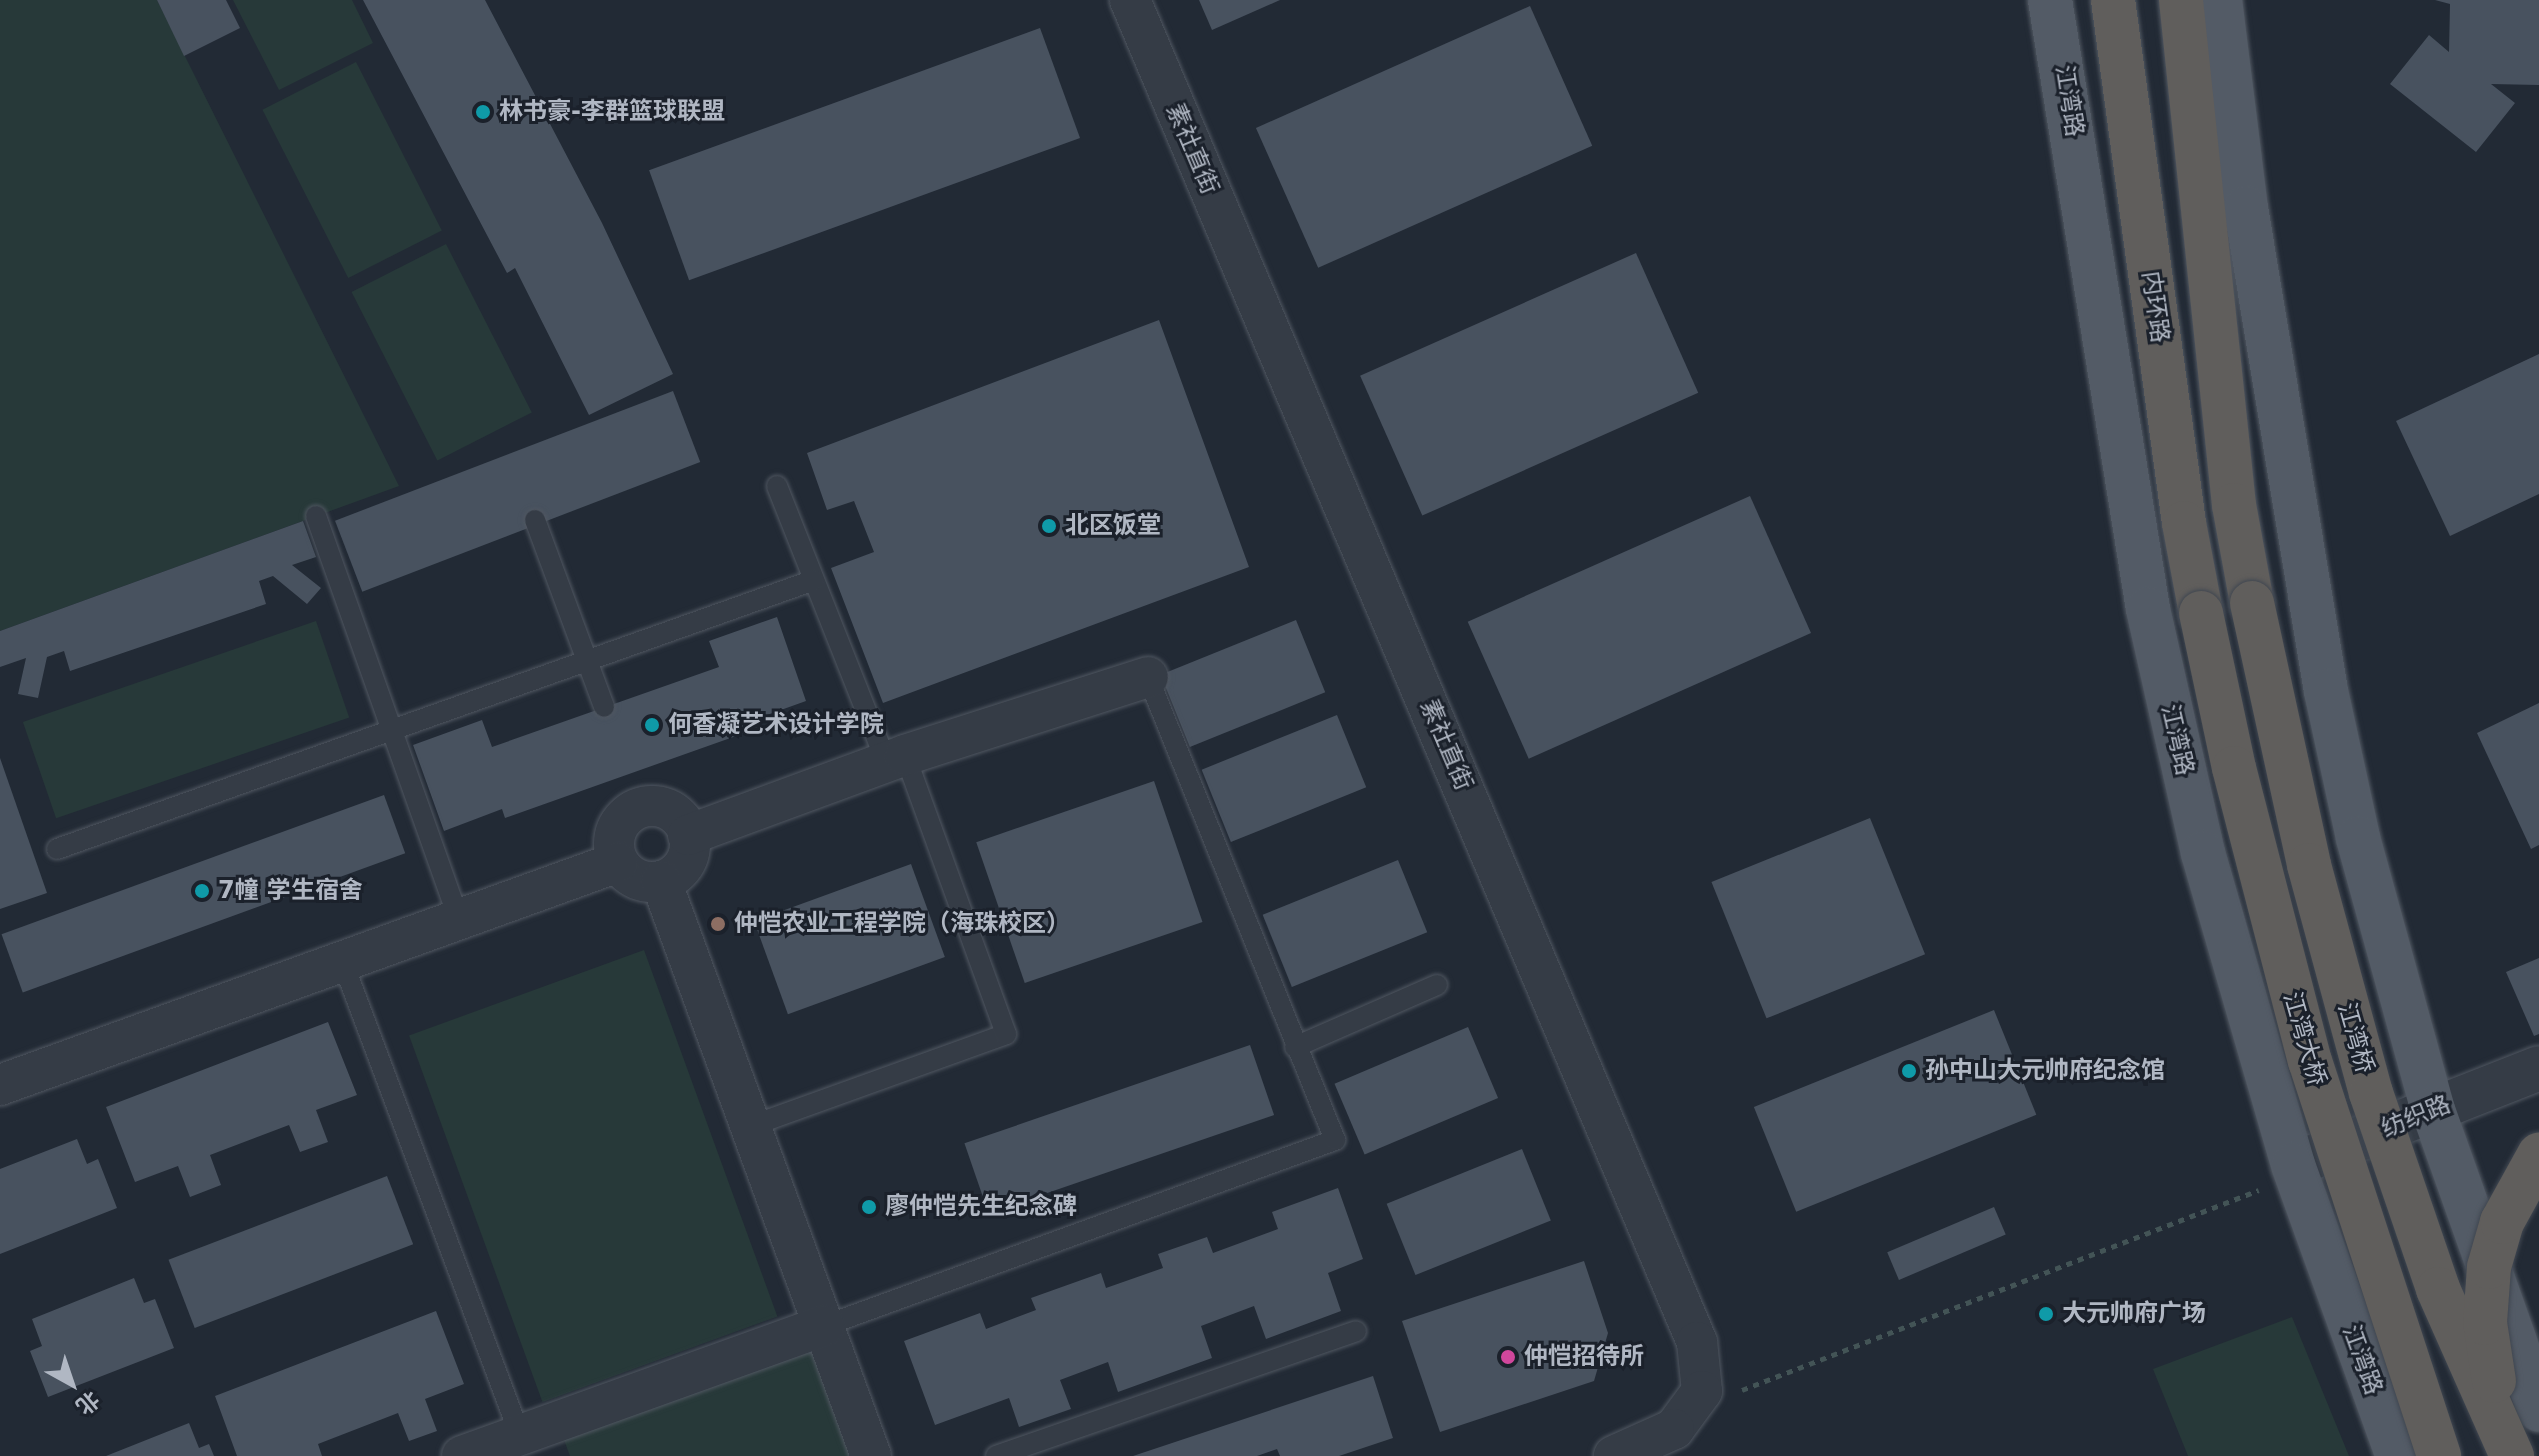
<!DOCTYPE html>
<meta charset="utf-8">
<style>
body{margin:0}
#map{position:relative;width:2539px;height:1456px;overflow:hidden;background:#222a35;font-family:"DejaVu Sans","Noto Sans SC",sans-serif}
div>[style]{position:absolute}
[style*='--x']{left:calc(var(--x)*1px);top:calc(var(--y)*1px);width:calc(var(--w)*1px);rotate:calc(var(--a)*1deg)}
.green>*{inset:0;background:#273939;transform-origin:0 0}
.building>*{inset:0;background:#48525f;transform-origin:0 0}
.path>*{height:5px;margin-top:-2.5px;transform-origin:0;background:repeating-linear-gradient(90deg,#435456 0 6px,transparent 0 12px)}
.roads{filter:drop-shadow(0 0 2px #505761) drop-shadow(0 0 2px #505761)}
.service>*{height:20px;margin:-10px;padding:0 10px;transform-origin:10px;border-radius:10px;background:#353c46}
.minor>*{height:40px;margin:-20px;padding:0 20px;transform-origin:20px;border-radius:20px;background:#353c46}
.minor>.ring{margin:-20px;padding:0;box-sizing:content-box;background:none;border:40px solid #353c46;border-radius:50%}
.tertiary>*{height:44px;margin:-22px;padding:0 22px;transform-origin:22px;border-radius:22px;background:#353c46}
.primary>*{height:44px;margin:-22px;padding:0 22px;transform-origin:22px;border-radius:22px;background:#535b66}
.trunk>*{height:44px;margin:-22px;padding:0 22px;transform-origin:22px;border-radius:22px;background:#605e5c}
.bridges{filter:drop-shadow(0 0 2px #404751) drop-shadow(0 0 2px #404751)}
.trunk-bridge>*{height:44px;margin:-22px;padding:0 22px;transform-origin:22px;border-radius:22px;background:#605e5c}
.dots>*{width:22px;height:22px;translate:-50% -50%;box-sizing:border-box;border:4px solid #1b212b;border-radius:50%}
span{translate:-50% -50%;white-space:nowrap;text-align:center;line-height:1.15;-webkit-text-stroke:6px #1b212b;paint-order:stroke}
.street-label{font-size:24px;color:#b0b7c3}
.poi-label{font-size:24px;color:#b0b7c3;font-weight:700}
.left{translate:0 -50%;text-align:left}
.north{position:absolute;left:32px;top:1344px;width:80px;height:80px;-webkit-text-stroke:6px #1b212b;paint-order:stroke;rotate:140deg;font-size:22px;font-weight:700;line-height:32px;text-align:center;color:#b0b7c3}
.north::after{content:'';display:block;margin:auto;width:28px;height:36px;background:#b0b7c3;clip-path:polygon(50% 0,100% 100%,50% 72%,0 100%)}
</style>
<div id="map">
<div class="green">
<i style="clip-path:polygon(0 0,157px 0,399px 486px,0 631px)"></i>
<i style="clip-path:polygon(233px 0,352px 0,373px 43px,279px 90px)"></i>
<i style="left:356px;top:62px;width:189px;height:105px;rotate:63deg"></i>
<i style="left:446px;top:244px;width:189px;height:106px;rotate:63deg"></i>
<i style="left:316px;top:621px;width:102px;height:310px;rotate:71deg"></i>
<i style="left:644px;top:950px;width:390px;height:250px;rotate:70deg"></i>
<i style="clip-path:polygon(2292px 1317px,2349px 1456px,2188px 1456px,2153px 1369px)"></i>
<i style="clip-path:polygon(824px 1326px,873px 1456px,570px 1456px,557px 1421px)"></i>
</div>
<div class="building">
<i style="clip-path:polygon(157px 0,226px 0,240px 28px,184px 56px)"></i>
<i style="clip-path:polygon(363px 0,485px 0,602px 223px,673px 374px,589px 415px,515px 268px,507px 273px)"></i>
<i style="clip-path:polygon(1199px 0,1280px 0,1212px 30px)"></i>
<i style="clip-path:polygon(2435px 0,2539px 0,2539px 85px,2491px 84px,2515px 103px,2476px 152px,2390px 84px,2429px 35px,2449px 52px,2450px 4px)"></i>
<i style="left:1530px;top:6px;width:153px;height:300px;rotate:66deg"></i>
<i style="left:1040px;top:28px;width:117px;height:416px;rotate:70deg"></i>
<i style="left:1636px;top:253px;width:153px;height:302px;rotate:66deg"></i>
<i style="clip-path:polygon(1159px 320px,1249px 567px,883px 703px,831px 568px,874px 552px,854px 501px,827px 510px,807px 453px)"></i>
<i style="clip-path:polygon(2539px 354px,2539px 494px,2450px 536px,2396px 421px)"></i>
<i style="left:673px;top:391px;width:76px;height:362px;rotate:69deg"></i>
<i style="left:1750px;top:496px;width:150px;height:309px;rotate:66deg"></i>
<i style="clip-path:polygon(303px 521px,316px 557px,292px 565px,321px 588px,307px 604px,273px 576px,259px 581px,266px 604px,70px 671px,64px 651px,47px 657px,38px 698px,18px 694px,26px 658px,0 667px,0 631px)"></i>
<i style="clip-path:polygon(777px 617px,806px 701px,750px 721px,753px 730px,505px 818px,502px 809px,444px 831px,413px 745px,482px 720px,492px 747px,719px 667px,709px 641px)"></i>
<i style="left:1296px;top:620px;width:78px;height:146px;rotate:68deg"></i>
<i style="clip-path:polygon(2539px 703px,2539px 845px,2531px 849px,2477px 733px)"></i>
<i style="left:1337px;top:715px;width:78px;height:146px;rotate:68deg"></i>
<i style="clip-path:polygon(0 758px,47px 893px,0 909px)"></i>
<i style="left:1154px;top:781px;width:149px;height:188px;rotate:71deg"></i>
<i style="left:384px;top:795px;width:62px;height:407px;rotate:70deg"></i>
<i style="left:1870px;top:818px;width:147px;height:171px;rotate:68deg"></i>
<i style="left:1398px;top:860px;width:78px;height:146px;rotate:68deg"></i>
<i style="left:911px;top:864px;width:99px;height:167px;rotate:70deg"></i>
<i style="clip-path:polygon(2539px 958px,2539px 1034px,2534px 1036px,2506px 972px)"></i>
<i style="left:1994px;top:1010px;width:113px;height:259px;rotate:68deg"></i>
<i style="clip-path:polygon(328px 1022px,357px 1095px,316px 1110px,328px 1142px,300px 1152px,289px 1125px,210px 1155px,221px 1185px,190px 1197px,178px 1166px,135px 1182px,106px 1107px)"></i>
<i style="left:1468px;top:1027px;width:77px;height:145px;rotate:67deg"></i>
<i style="left:1250px;top:1045px;width:74px;height:302px;rotate:71deg"></i>
<i style="clip-path:polygon(77px 1139px,87px 1164px,98px 1159px,117px 1208px,0 1254px,0 1169px)"></i>
<i style="left:1522px;top:1149px;width:77px;height:146px;rotate:68deg"></i>
<i style="left:387px;top:1176px;width:73px;height:234px;rotate:69deg"></i>
<i style="clip-path:polygon(1338px 1188px,1363px 1259px,1328px 1273px,1341px 1311px,1266px 1339px,1254px 1306px,1201px 1326px,1212px 1358px,1118px 1392px,1108px 1362px,1060px 1380px,1071px 1409px,1019px 1427px,1009px 1398px,935px 1425px,904px 1341px,980px 1313px,986px 1329px,1036px 1310px,1031px 1298px,1101px 1273px,1106px 1288px,1163px 1268px,1158px 1254px,1207px 1237px,1213px 1253px,1278px 1229px,1272px 1212px)"></i>
<i style="left:1994px;top:1207px;width:30px;height:116px;rotate:67deg"></i>
<i style="clip-path:polygon(1584px 1261px,1608px 1333px,1594px 1381px,1440px 1432px,1402px 1321px)"></i>
<i style="clip-path:polygon(134px 1278px,144px 1303px,155px 1299px,174px 1348px,48px 1397px,30px 1351px,42px 1346px,32px 1319px)"></i>
<i style="clip-path:polygon(436px 1311px,464px 1384px,425px 1399px,437px 1431px,409px 1441px,398px 1413px,318px 1444px,322px 1456px,237px 1456px,215px 1396px)"></i>
<i style="clip-path:polygon(1373px 1376px,1393px 1438px,1339px 1456px,1280px 1456px,1277px 1449px,1257px 1456px,1133px 1456px)"></i>
<i style="clip-path:polygon(189px 1423px,199px 1448px,209px 1444px,214px 1456px,106px 1456px)"></i>
</div>
<div class="path">
<i style="--x:1742;--y:1390;--w:554;--a:-21.15"></i>
</div>
<div class="roads">
<div class="service">
<i style="--x:777;--y:486;--w:297;--a:68.4"></i>
<i style="--x:316;--y:516;--w:426;--a:70.5"></i>
<i style="--x:535;--y:520;--w:199;--a:69.7"></i>
<i style="--x:57;--y:849;--w:803;--a:-19.56"></i>
<i style="--x:342;--y:960;--w:507;--a:69.46"></i>
<i style="--x:1295;--y:1047;--w:155;--a:-23.6"></i>
<i style="--x:751;--y:1126;--w:271;--a:-19.8"></i>
<i style="--x:1006;--y:1034;--w:297;--a:-109.9"></i>
<i style="--x:824;--y:1326;--w:544;--a:-20"></i>
<i style="--x:1335;--y:1140;--w:499;--a:-112"></i>
<i style="--x:996;--y:1456;--w:381;--a:-19.1"></i>
</div>
<div class="minor">
<i style="--x:1130;--y:0;--w:1457;--a:67.1"></i>
<i style="--x:1697;--y:1342;--w:49;--a:84.2"></i>
<i style="--x:1702;--y:1391;--w:47;--a:126.4"></i>
<i style="--x:1674;--y:1429;--w:66;--a:155.8"></i>
<i class="ring" style="left:614px;top:806px;width:36px;height:36px"></i>
<i style="--x:688;--y:835;--w:231;--a:-20.2"></i>
<i style="--x:905;--y:755;--w:255;--a:-17.8"></i>
<i style="--x:661;--y:881;--w:612;--a:69.94"></i>
<i style="--x:0;--y:1085;--w:657;--a:-19.84"></i>
<i style="--x:462;--y:1456;--w:385;--a:-19.8"></i>
</div>
<div class="tertiary">
<i style="--x:2293;--y:1165;--w:264;--a:-21.5"></i>
</div>
<div class="primary">
<i style="--x:2050;--y:0;--w:617;--a:80.86"></i>
<i style="--x:2148;--y:609;--w:250;--a:77.3"></i>
<i style="--x:2203;--y:853;--w:325;--a:73.9"></i>
<i style="--x:2293;--y:1165;--w:309;--a:70.2"></i>
<i style="--x:2220;--y:0;--w:210;--a:82.9"></i>
<i style="--x:2246;--y:208;--w:490;--a:80.6"></i>
<i style="--x:2326;--y:691;--w:150;--a:77.7"></i>
<i style="--x:2358;--y:838;--w:282;--a:74.6"></i>
<i style="--x:2433;--y:1110;--w:318;--a:70.5"></i>
</div>
<div class="trunk">
<i style="--x:2113;--y:0;--w:528;--a:82.27"></i>
<i style="--x:2184;--y:523;--w:92;--a:79.3"></i>
<i style="--x:2181;--y:0;--w:508;--a:84.01"></i>
<i style="--x:2234;--y:505;--w:100;--a:79.6"></i>
</div>
</div>
<div class="bridges">
<div class="trunk-bridge">
<i style="--x:2252;--y:603;--w:268;--a:77.7"></i>
<i style="--x:2309;--y:865;--w:236;--a:74.8"></i>
<i style="--x:2371;--y:1093;--w:207;--a:71.1"></i>
<i style="--x:2438;--y:1289;--w:183;--a:66.1"></i>
<i style="--x:2201;--y:613;--w:158;--a:78"></i>
<i style="--x:2234;--y:768;--w:303;--a:75.5"></i>
<i style="--x:2310;--y:1061;--w:416;--a:71.9"></i>
<i style="--x:2494;--y:1381;--w:59;--a:-98.8"></i>
<i style="--x:2485;--y:1323;--w:56;--a:-85.9"></i>
<i style="--x:2489;--y:1267;--w:47;--a:-73.9"></i>
<i style="--x:2502;--y:1222;--w:77;--a:-61.1"></i>
</div>
</div>
<div class="dots">
<i style="left:483px;top:112px;background:#0f9aa8"></i>
<i style="left:1049px;top:526px;background:#0f9aa8"></i>
<i style="left:652px;top:725px;background:#0f9aa8"></i>
<i style="left:202px;top:891px;background:#0f9aa8"></i>
<i style="left:718px;top:924px;background:#8d6e63"></i>
<i style="left:1909px;top:1071px;background:#0f9aa8"></i>
<i style="left:869px;top:1207px;background:#0f9aa8"></i>
<i style="left:2046px;top:1314px;background:#0f9aa8"></i>
<i style="left:1508px;top:1357px;background:#d1479c"></i>
</div>
<div class="street-label">
<span style="left:2069px;top:101px;rotate:81deg">江湾路</span>
<span style="left:1192px;top:149px;rotate:67deg">素社直街</span>
<span style="left:2155px;top:307px;rotate:82deg">内环路</span>
<span style="left:2177px;top:740px;rotate:77deg">江湾路</span>
<span style="left:1446px;top:745px;rotate:67deg">素社直街</span>
<span style="left:2355px;top:1038px;rotate:74deg">江湾桥</span>
<span style="left:2304px;top:1039px;rotate:74deg">江湾大桥</span>
<span style="left:2416px;top:1117px;rotate:-22deg">纺织路</span>
<span style="left:2362px;top:1360px;rotate:70deg">江湾路</span>
</div>
<div class="poi-label">
<span class="left" style="left:499px;top:112px">林书豪-李群篮球联盟</span>
<span class="left" style="left:1065px;top:526px">北区饭堂</span>
<span class="left" style="left:668px;top:725px">何香凝艺术设计学院</span>
<span class="left" style="left:218px;top:891px">7幢 学生宿舍</span>
<span class="left" style="left:734px;top:924px">仲恺农业工程学院（海珠校区）</span>
<span class="left" style="left:1925px;top:1071px">孙中山大元帅府纪念馆</span>
<span class="left" style="left:885px;top:1207px">廖仲恺先生纪念碑</span>
<span class="left" style="left:2062px;top:1314px">大元帅府广场</span>
<span class="left" style="left:1524px;top:1357px">仲恺招待所</span>
</div>
<div class="north">北</div>
</div>
